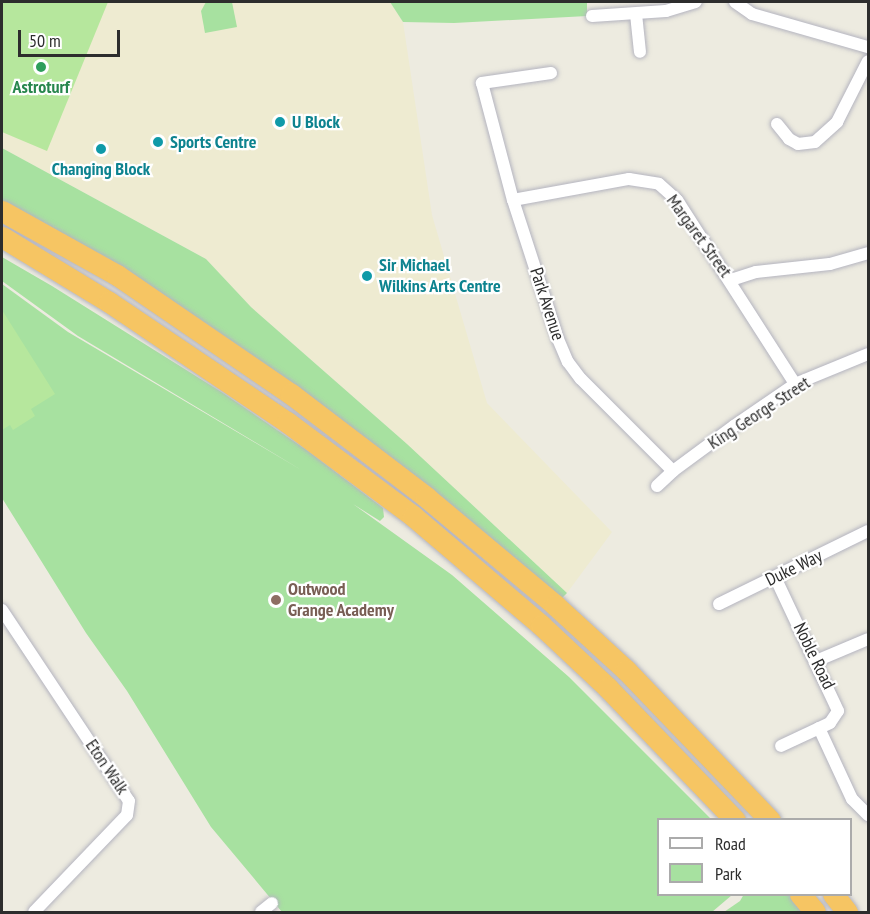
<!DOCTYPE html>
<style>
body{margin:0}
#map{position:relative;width:870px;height:914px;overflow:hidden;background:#edebe0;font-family:"PT Sans Narrow",sans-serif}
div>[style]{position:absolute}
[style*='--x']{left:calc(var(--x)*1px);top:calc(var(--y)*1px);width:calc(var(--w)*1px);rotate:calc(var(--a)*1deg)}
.education>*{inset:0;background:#eeebd1}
.green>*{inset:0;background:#a7e1a0}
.pitch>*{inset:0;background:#b6e79d}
.roads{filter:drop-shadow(0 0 2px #b4b4bf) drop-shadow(0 0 2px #b4b4bf)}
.street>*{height:12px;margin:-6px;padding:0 6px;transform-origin:6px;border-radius:6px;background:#fff}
.highway>*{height:21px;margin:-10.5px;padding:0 10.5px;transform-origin:10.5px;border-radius:10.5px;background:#f6c563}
.dots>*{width:16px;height:16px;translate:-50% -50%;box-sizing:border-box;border:3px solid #fff;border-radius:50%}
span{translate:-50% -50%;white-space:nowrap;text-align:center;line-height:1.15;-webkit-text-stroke:4.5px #fff;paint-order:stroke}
.leisure-label{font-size:18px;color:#27864d;font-weight:700}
.culture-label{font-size:18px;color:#0d838f;font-weight:700}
.left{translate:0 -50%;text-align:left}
.street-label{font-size:18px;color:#2d2d2d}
.education-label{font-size:18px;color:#785e54;font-weight:700}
.frame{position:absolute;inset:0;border:3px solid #2d2d2d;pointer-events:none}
.legend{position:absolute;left:657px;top:818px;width:195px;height:78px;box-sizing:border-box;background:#fff;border:2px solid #ababab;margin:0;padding:8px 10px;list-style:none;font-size:18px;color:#2d2d2d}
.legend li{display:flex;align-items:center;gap:12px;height:30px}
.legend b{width:30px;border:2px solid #ababab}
.scale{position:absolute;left:18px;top:30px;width:102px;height:27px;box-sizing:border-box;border:3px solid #2d2d2d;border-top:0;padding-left:8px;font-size:18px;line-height:21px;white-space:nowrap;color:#2d2d2d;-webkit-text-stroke:4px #fff;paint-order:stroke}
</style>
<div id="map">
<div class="education">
<i style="clip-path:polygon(2px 2px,390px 2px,403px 22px,432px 215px,487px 403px,612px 532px,567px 593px,407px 444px,251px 307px,206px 259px,2px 148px)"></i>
</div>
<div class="green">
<i style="clip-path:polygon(206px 2px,232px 2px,237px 27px,205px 33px,201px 11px)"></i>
<i style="clip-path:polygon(390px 2px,587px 2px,587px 16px,454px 23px,403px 22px)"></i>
<i style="clip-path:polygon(2px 148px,206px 259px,251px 307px,407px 444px,567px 593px,555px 605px,426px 497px,2px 203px)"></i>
<i style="clip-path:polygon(2px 257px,52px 286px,223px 393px,308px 451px,383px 508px,384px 517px,380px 521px,353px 504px,452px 575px,569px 677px,711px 819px,658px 820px,658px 894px,732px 895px,712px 912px,282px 912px,211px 827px,127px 691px,86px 633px,2px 498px,2px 284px,68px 332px,303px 471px,78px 336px,2px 281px)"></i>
<i style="clip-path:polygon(744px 894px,800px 895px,815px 912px,724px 912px,740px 901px)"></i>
</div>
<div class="pitch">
<i style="clip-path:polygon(2px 2px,108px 2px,47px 151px,2px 132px)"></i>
<i style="clip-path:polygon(2px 310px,55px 394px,31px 409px,35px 416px,13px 430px,10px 425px,2px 430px)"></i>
</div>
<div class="roads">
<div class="street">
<i style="--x:735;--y:2;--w:21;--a:35"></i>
<i style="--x:752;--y:14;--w:121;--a:15.9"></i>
<i style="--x:636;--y:14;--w:38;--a:84"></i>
<i style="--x:592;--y:16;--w:74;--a:-3.9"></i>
<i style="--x:666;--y:11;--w:31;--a:-17"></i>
<i style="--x:551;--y:73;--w:70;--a:171.8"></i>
<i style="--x:482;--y:83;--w:121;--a:75.2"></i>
<i style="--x:513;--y:200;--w:146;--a:72.1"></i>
<i style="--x:558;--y:339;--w:25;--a:67"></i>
<i style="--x:568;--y:362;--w:21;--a:53"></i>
<i style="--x:581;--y:379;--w:130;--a:45"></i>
<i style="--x:777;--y:124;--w:19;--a:51"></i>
<i style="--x:789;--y:139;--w:10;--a:29"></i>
<i style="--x:798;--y:144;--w:17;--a:-7"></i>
<i style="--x:815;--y:142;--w:30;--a:-42"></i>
<i style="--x:837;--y:122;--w:68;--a:-63.1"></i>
<i style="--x:513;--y:200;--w:118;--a:-10.3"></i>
<i style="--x:629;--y:179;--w:30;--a:9"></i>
<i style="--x:659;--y:184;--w:24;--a:42"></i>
<i style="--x:677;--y:200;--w:219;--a:57.3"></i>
<i style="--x:731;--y:280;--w:26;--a:-18"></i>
<i style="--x:756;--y:272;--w:74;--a:-6.2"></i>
<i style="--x:830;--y:264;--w:40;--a:-16"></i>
<i style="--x:657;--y:486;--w:22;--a:-43"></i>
<i style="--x:673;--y:471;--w:76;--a:-36.4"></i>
<i style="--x:734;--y:426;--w:74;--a:-34.5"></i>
<i style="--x:795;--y:384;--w:79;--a:-22.3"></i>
<i style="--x:775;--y:577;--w:148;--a:64.8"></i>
<i style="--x:838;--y:711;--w:14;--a:124"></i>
<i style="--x:830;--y:723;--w:54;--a:154.9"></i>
<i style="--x:719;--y:604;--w:166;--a:-26.1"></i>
<i style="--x:2;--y:610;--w:229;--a:56.4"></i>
<i style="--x:129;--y:801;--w:14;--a:98"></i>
<i style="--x:127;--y:815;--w:134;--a:133.8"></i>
<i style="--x:816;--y:661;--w:56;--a:-22.9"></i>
<i style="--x:819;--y:728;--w:78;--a:65.1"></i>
<i style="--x:852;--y:799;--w:23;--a:45"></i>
<i style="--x:261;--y:912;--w:14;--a:-39"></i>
</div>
<div class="highway">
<i style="--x:2;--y:211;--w:132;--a:29.1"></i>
<i style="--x:117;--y:275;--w:211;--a:34.4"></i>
<i style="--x:291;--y:394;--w:170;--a:37.3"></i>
<i style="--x:426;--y:497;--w:168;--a:39.9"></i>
<i style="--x:555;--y:605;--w:96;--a:42.5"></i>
<i style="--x:626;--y:670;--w:208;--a:46.2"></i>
<i style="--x:2;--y:237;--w:125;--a:31.3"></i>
<i style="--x:109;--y:302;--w:215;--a:34"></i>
<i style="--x:287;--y:422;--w:157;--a:36.7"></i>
<i style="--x:413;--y:516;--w:168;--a:40.4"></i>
<i style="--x:541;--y:625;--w:92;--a:43.2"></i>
<i style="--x:608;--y:688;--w:183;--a:46.1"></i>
<i style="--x:800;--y:894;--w:23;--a:50"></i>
<i style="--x:833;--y:894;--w:23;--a:52"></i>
</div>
</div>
<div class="dots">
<i style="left:41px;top:67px;background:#2e9e5b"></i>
<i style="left:280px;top:122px;background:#0f9aa8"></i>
<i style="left:158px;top:142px;background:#0f9aa8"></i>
<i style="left:101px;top:149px;background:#0f9aa8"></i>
<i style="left:367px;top:276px;background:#0f9aa8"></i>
<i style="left:276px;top:600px;background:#8d6e63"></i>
</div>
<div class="leisure-label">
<span style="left:41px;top:87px">Astroturf</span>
</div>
<div class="culture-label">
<span class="left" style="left:292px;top:122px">U Block</span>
<span class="left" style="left:170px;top:142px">Sports Centre</span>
<span style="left:101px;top:169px">Changing Block</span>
<span class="left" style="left:379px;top:276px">Sir Michael<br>Wilkins Arts Centre</span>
</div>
<div class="street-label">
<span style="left:699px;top:236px;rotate:54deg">Margaret Street</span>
<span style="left:547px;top:304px;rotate:72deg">Park Avenue</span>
<span style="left:759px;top:413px;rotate:-33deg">King George Street</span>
<span style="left:794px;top:568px;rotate:-26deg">Duke Way</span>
<span style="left:814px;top:656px;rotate:64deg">Noble Road</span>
<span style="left:107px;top:767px;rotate:56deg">Eton Walk</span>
</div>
<div class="education-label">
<span class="left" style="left:288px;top:600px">Outwood<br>Grange Academy</span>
</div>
<div class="frame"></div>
<ul class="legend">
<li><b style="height:8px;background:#fff"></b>Road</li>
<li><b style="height:16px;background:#a7e1a0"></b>Park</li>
</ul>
<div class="scale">50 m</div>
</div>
